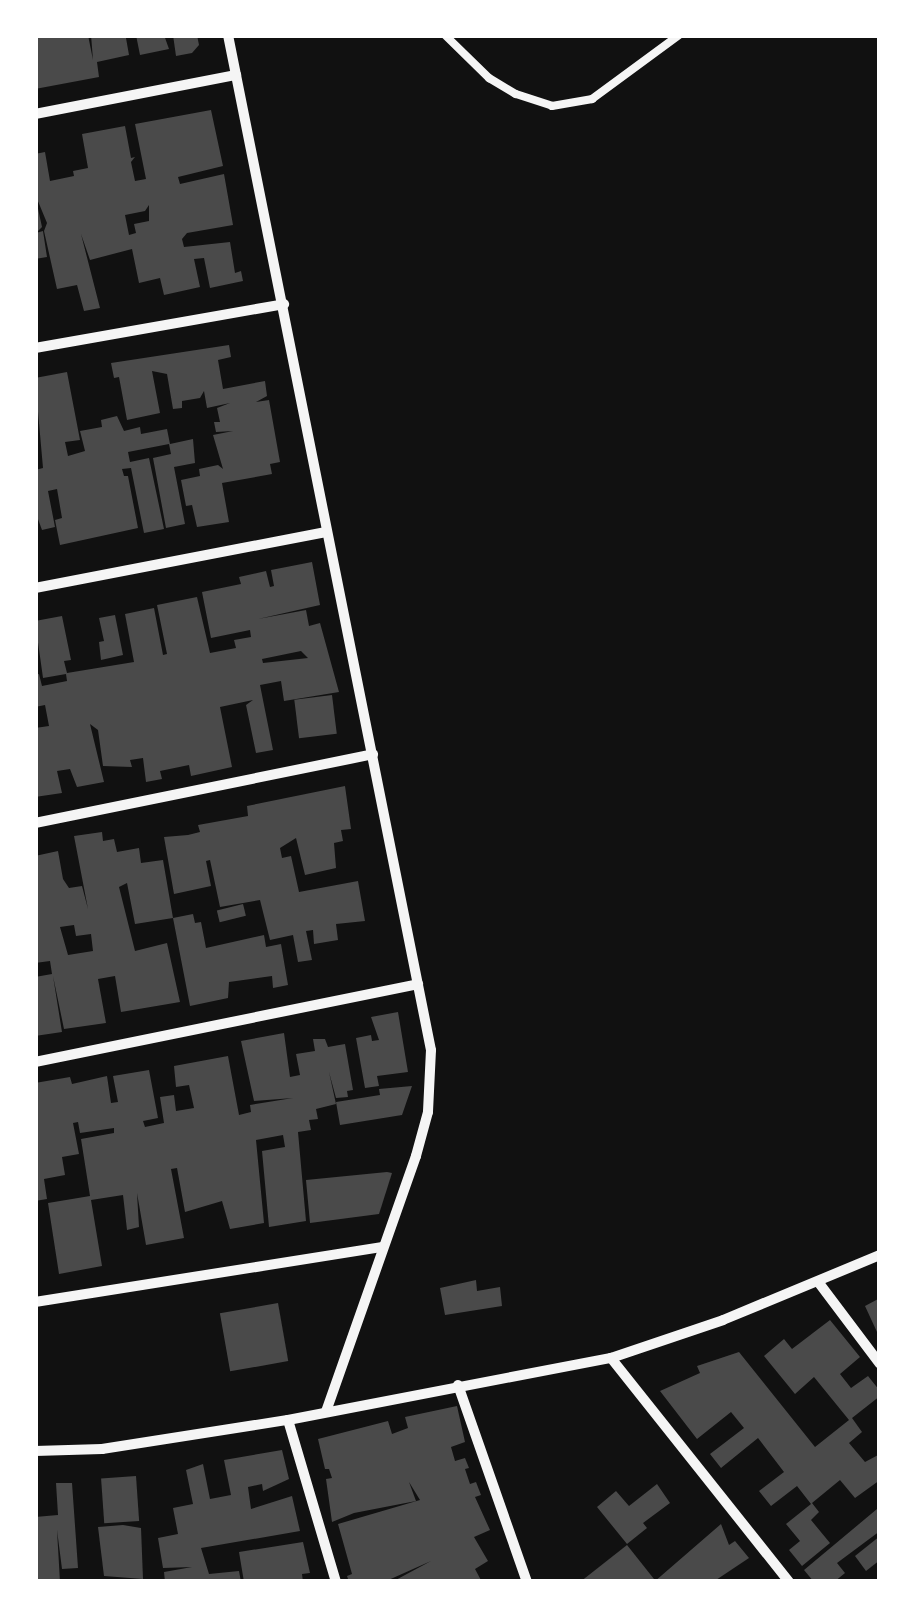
<!DOCTYPE html>
<style>
body{margin:0}
#map{position:relative;width:915px;height:1617px;overflow:hidden;background:#111;font-family:"Work Sans",sans-serif}
div>[style]{position:absolute}
[style*='--x']{left:calc(var(--x)*1px);top:calc(var(--y)*1px);width:calc(var(--w)*1px);rotate:calc(var(--a)*1deg)}
.building>*{inset:0;background:#4a4a4a;transform-origin:0 0}
.service>*{height:8px;margin:-4px;padding:0 4px;transform-origin:4px;border-radius:4px;background:#f5f5f5}
.minor>*{height:10px;margin:-5px;padding:0 5px;transform-origin:5px;border-radius:5px;background:#f5f5f5}
span{translate:-50% -50%;white-space:nowrap;text-align:center;line-height:1.15;-webkit-text-stroke:8px #fff;paint-order:stroke}
.frame{position:absolute;inset:0;border:38px solid #fff;pointer-events:none}
</style>
<div id="map">
<div class="building">
<i style="clip-path:polygon(35px 35px,88px 35px,93px 60px,91px 35px,134px 36px,126px 38px,129px 55px,97px 62px,99px 77px,35px 89px)"></i>
<i style="clip-path:polygon(136px 35px,164px 35px,169px 49px,140px 55px)"></i>
<i style="clip-path:polygon(173px 35px,197px 35px,199px 45px,192px 53px,176px 56px)"></i>
<i style="clip-path:polygon(evenodd,211px 110px,223px 166px,178px 177px,180px 184px,224px 174px,233px 225px,187px 233px,182px 239px,184px 247px,230px 242px,235px 273px,241px 271px,243px 281px,210px 288px,204px 258px,194px 259px,200px 287px,164px 295px,160px 278px,139px 283px,132px 249px,90px 260px,81px 234px,100px 308px,84px 311px,77px 285px,57px 289px,44px 231px,47px 223px,35px 194px,35px 154px,45px 152px,50px 181px,74px 176px,73px 171px,88px 168px,82px 134px,125px 126px,131px 158px,135px 157px,131px 162px,135px 181px,146px 179px,135px 124px,211px 110px,149px 205px,149px 221px,134px 224px,136px 233px,129px 235px,125px 215px,145px 211px,149px 205px)"></i>
<i style="clip-path:polygon(37px 204px,42px 227px,36px 233px,43px 231px,47px 257px,35px 259px)"></i>
<i style="clip-path:polygon(229px 345px,231px 357px,218px 360px,223px 389px,265px 381px,267px 396px,256px 402px,269px 400px,280px 462px,270px 464px,272px 474px,222px 483px,229px 522px,197px 527px,192px 505px,186px 506px,181px 480px,200px 476px,199px 469px,218px 465px,223px 469px,213px 435px,233px 431px,216px 432px,214px 422px,220px 422px,217px 408px,230px 403px,207px 408px,204px 391px,200px 398px,182px 401px,182px 408px,173px 409px,167px 374px,152px 371px,160px 413px,127px 420px,119px 377px,114px 378px,111px 363px)"></i>
<i style="clip-path:polygon(67px 372px,80px 440px,65px 442px,68px 456px,85px 451px,80px 431px,102px 427px,101px 420px,117px 416px,124px 431px,140px 427px,141px 434px,167px 429px,170px 444px,193px 439px,195px 463px,174px 467px,185px 524px,166px 528px,153px 458px,171px 454px,169px 444px,128px 452px,130px 462px,149px 458px,164px 529px,144px 533px,131px 468px,122px 469px,124px 476px,128px 476px,138px 528px,60px 545px,55px 520px,62px 518px,57px 489px,48px 491px,55px 527px,42px 530px,35px 511px,35px 470px,43px 468px,35px 378px)"></i>
<i style="clip-path:polygon(evenodd,312px 562px,320px 605px,258px 619px,306px 610px,309px 626px,320px 623px,339px 692px,284px 701px,281px 681px,260px 685px,273px 750px,256px 753px,246px 705px,253px 700px,220px 707px,232px 767px,191px 776px,189px 765px,160px 771px,162px 779px,146px 782px,143px 758px,130px 760px,132px 767px,103px 766px,98px 730px,90px 724px,104px 782px,77px 787px,70px 769px,57px 771px,62px 793px,35px 797px,35px 728px,49px 726px,45px 705px,35px 707px,35px 675px,39px 674px,42px 686px,67px 681px,66px 674px,43px 678px,35px 621px,62px 616px,71px 660px,64px 661px,67px 673px,134px 662px,125px 614px,154px 608px,163px 655px,167px 654px,157px 605px,197px 597px,210px 653px,236px 648px,234px 640px,251px 637px,250px 630px,211px 638px,202px 592px,241px 584px,239px 577px,266px 571px,270px 587px,274px 586px,271px 570px,312px 562px,301px 651px,308px 658px,263px 663px,262px 659px,301px 651px)"></i>
<i style="clip-path:polygon(115px 615px,123px 655px,101px 660px,99px 642px,104px 641px,99px 618px)"></i>
<i style="left:332px;top:695px;width:39px;height:38px;rotate:83deg"></i>
<i style="clip-path:polygon(345px 786px,351px 829px,341px 830px,343px 841px,334px 843px,336px 868px,305px 875px,296px 838px,280px 848px,282px 858px,291px 856px,299px 892px,358px 881px,365px 921px,336px 924px,338px 940px,314px 944px,313px 930px,306px 931px,312px 960px,298px 962px,293px 935px,270px 940px,260px 900px,220px 907px,210px 860px,206px 861px,211px 886px,174px 894px,164px 837px,188px 835px,200px 832px,198px 825px,248px 816px,247px 806px)"></i>
<i style="clip-path:polygon(evenodd,102px 832px,103px 841px,114px 839px,117px 852px,139px 848px,141px 863px,163px 860px,173px 918px,135px 924px,127px 883px,119px 887px,135px 951px,167px 943px,180px 1002px,121px 1012px,115px 976px,98px 979px,106px 1023px,64px 1029px,53px 976px,62px 1032px,35px 1036px,35px 977px,52px 974px,50px 961px,35px 963px,35px 856px,58px 851px,63px 879px,69px 888px,82px 886px,88px 909px,74px 836px,102px 832px,74px 925px,76px 936px,91px 934px,93px 951px,68px 955px,60px 927px,74px 925px)"></i>
<i style="left:243px;top:904px;width:12px;height:27px;rotate:76deg"></i>
<i style="clip-path:polygon(193px 914px,195px 923px,201px 922px,206px 948px,264px 935px,266px 947px,281px 944px,288px 985px,273px 988px,272px 976px,229px 982px,228px 998px,190px 1006px,173px 918px)"></i>
<i style="clip-path:polygon(398px 1012px,408px 1072px,377px 1076px,379px 1086px,365px 1088px,356px 1038px,371px 1035px,372px 1041px,379px 1040px,371px 1017px)"></i>
<i style="clip-path:polygon(284px 1033px,290px 1077px,300px 1075px,296px 1054px,315px 1051px,313px 1039px,325px 1039px,328px 1047px,345px 1044px,353px 1090px,347px 1091px,348px 1097px,336px 1098px,329px 1072px,336px 1104px,316px 1109px,318px 1119px,309px 1120px,311px 1130px,298px 1132px,306px 1221px,269px 1227px,262px 1151px,285px 1147px,283px 1135px,256px 1140px,264px 1223px,230px 1229px,222px 1201px,185px 1212px,177px 1168px,171px 1169px,184px 1238px,146px 1245px,137px 1193px,139px 1227px,127px 1230px,123px 1195px,91px 1200px,102px 1266px,59px 1274px,48px 1203px,90px 1196px,81px 1139px,114px 1133px,114px 1128px,80px 1133px,78px 1122px,73px 1123px,79px 1154px,62px 1157px,65px 1175px,44px 1179px,47px 1199px,35px 1201px,35px 1083px,70px 1077px,72px 1084px,107px 1076px,111px 1103px,118px 1102px,113px 1076px,149px 1070px,158px 1118px,143px 1121px,145px 1127px,164px 1123px,160px 1097px,174px 1095px,176px 1111px,194px 1108px,189px 1085px,176px 1087px,174px 1066px,228px 1056px,239px 1115px,251px 1112px,250px 1105px,293px 1098px,254px 1101px,241px 1041px)"></i>
<i style="clip-path:polygon(412px 1086px,402px 1115px,340px 1125px,336px 1102px,380px 1095px,379px 1089px)"></i>
<i style="clip-path:polygon(387px 1172px,392px 1173px,379px 1214px,310px 1223px,306px 1180px)"></i>
<i style="clip-path:polygon(476px 1280px,477px 1291px,500px 1287px,502px 1306px,445px 1315px,440px 1288px)"></i>
<i style="clip-path:polygon(880px 1298px,880px 1330px,877px 1332px,865px 1306px)"></i>
<i style="left:278px;top:1303px;width:59px;height:59px;rotate:80deg"></i>
<i style="clip-path:polygon(830px 1320px,860px 1357px,840px 1374px,851px 1388px,868px 1376px,880px 1391px,880px 1396px,852px 1418px,862px 1432px,849px 1443px,865px 1462px,880px 1454px,880px 1480px,855px 1498px,840px 1480px,812px 1503px,819px 1512px,811px 1520px,830px 1543px,802px 1566px,789px 1550px,800px 1541px,786px 1524px,811px 1504px,797px 1486px,771px 1506px,759px 1491px,784px 1472px,758px 1438px,721px 1468px,710px 1454px,744px 1428px,731px 1412px,697px 1439px,660px 1391px,700px 1373px,697px 1366px,739px 1352px,815px 1447px,849px 1420px,814px 1377px,795px 1394px,764px 1356px,784px 1339px,792px 1349px)"></i>
<i style="clip-path:polygon(457px 1406px,465px 1442px,451px 1447px,455px 1461px,465px 1458px,469px 1468px,465px 1469px,470px 1484px,476px 1482px,481px 1495px,475px 1497px,490px 1530px,474px 1537px,488px 1561px,475px 1569px,482px 1582px,392px 1582px,431px 1561px,384px 1582px,349px 1582px,347px 1576px,352px 1574px,338px 1524px,420px 1500px,409px 1482px,416px 1501px,354px 1513px,332px 1522px,326px 1479px,332px 1478px,329px 1469px,325px 1469px,318px 1439px,388px 1421px,392px 1434px,408px 1428px,405px 1417px)"></i>
<i style="clip-path:polygon(282px 1450px,289px 1479px,263px 1491px,262px 1484px,248px 1487px,251px 1509px,292px 1496px,300px 1531px,201px 1548px,209px 1574px,239px 1571px,241px 1582px,165px 1582px,164px 1572px,192px 1567px,163px 1568px,158px 1538px,178px 1534px,173px 1508px,193px 1504px,186px 1470px,203px 1464px,210px 1499px,231px 1495px,224px 1460px)"></i>
<i style="left:136px;top:1476px;width:45px;height:35px;rotate:86deg"></i>
<i style="clip-path:polygon(56px 1483px,72px 1483px,78px 1568px,62px 1569px,57px 1530px,60px 1582px,35px 1582px,35px 1517px,58px 1515px)"></i>
<i style="clip-path:polygon(657px 1484px,670px 1503px,643px 1523px,647px 1528px,627px 1544px,597px 1507px,616px 1491px,629px 1506px)"></i>
<i style="clip-path:polygon(877px 1509px,880px 1531px,837px 1563px,845px 1573px,834px 1582px,814px 1582px,804px 1570px)"></i>
<i style="clip-path:polygon(721px 1524px,729px 1545px,735px 1541px,749px 1558px,713px 1582px,654px 1582px)"></i>
<i style="clip-path:polygon(123px 1525px,141px 1528px,143px 1579px,104px 1576px,98px 1527px)"></i>
<i style="clip-path:polygon(880px 1536px,880px 1560px,866px 1571px,855px 1556px)"></i>
<i style="clip-path:polygon(303px 1542px,310px 1573px,302px 1574px,303px 1582px,244px 1582px,239px 1552px)"></i>
<i style="clip-path:polygon(627px 1545px,654px 1579px,650px 1582px,580px 1582px)"></i>
</div>
<div class="service">
<i style="--x:445;--y:35;--w:62;--a:44.3"></i>
<i style="--x:489;--y:78;--w:31;--a:31"></i>
<i style="--x:516;--y:94;--w:38;--a:18"></i>
<i style="--x:552;--y:106;--w:41;--a:-9.9"></i>
<i style="--x:592;--y:99;--w:108;--a:-36.3"></i>
</div>
<div class="minor">
<i style="--x:228;--y:35;--w:1035;--a:78.69"></i>
<i style="--x:431;--y:1050;--w:62;--a:92.8"></i>
<i style="--x:428;--y:1112;--w:46;--a:105.3"></i>
<i style="--x:416;--y:1156;--w:270;--a:109.4"></i>
<i style="--x:35;--y:114;--w:205;--a:-11"></i>
<i style="--x:35;--y:348;--w:253;--a:-10"></i>
<i style="--x:35;--y:588;--w:295;--a:-10.9"></i>
<i style="--x:35;--y:823;--w:345;--a:-11.5"></i>
<i style="--x:35;--y:1062;--w:391;--a:-11.5"></i>
<i style="--x:819;--y:1283;--w:101;--a:53"></i>
<i style="--x:35;--y:1302;--w:352;--a:-9"></i>
<i style="--x:611;--y:1358;--w:286;--a:51.5"></i>
<i style="--x:458;--y:1385;--w:209;--a:70.7"></i>
<i style="--x:288;--y:1420;--w:169;--a:73.5"></i>
<i style="--x:35;--y:1451;--w:67;--a:-1.7"></i>
<i style="--x:102;--y:1449;--w:188;--a:-8.9"></i>
<i style="--x:288;--y:1420;--w:329;--a:-10.9"></i>
<i style="--x:611;--y:1358;--w:118;--a:-18.7"></i>
<i style="--x:723;--y:1320;--w:170;--a:-22.5"></i>
</div>
<div class="frame"></div>
</div>
